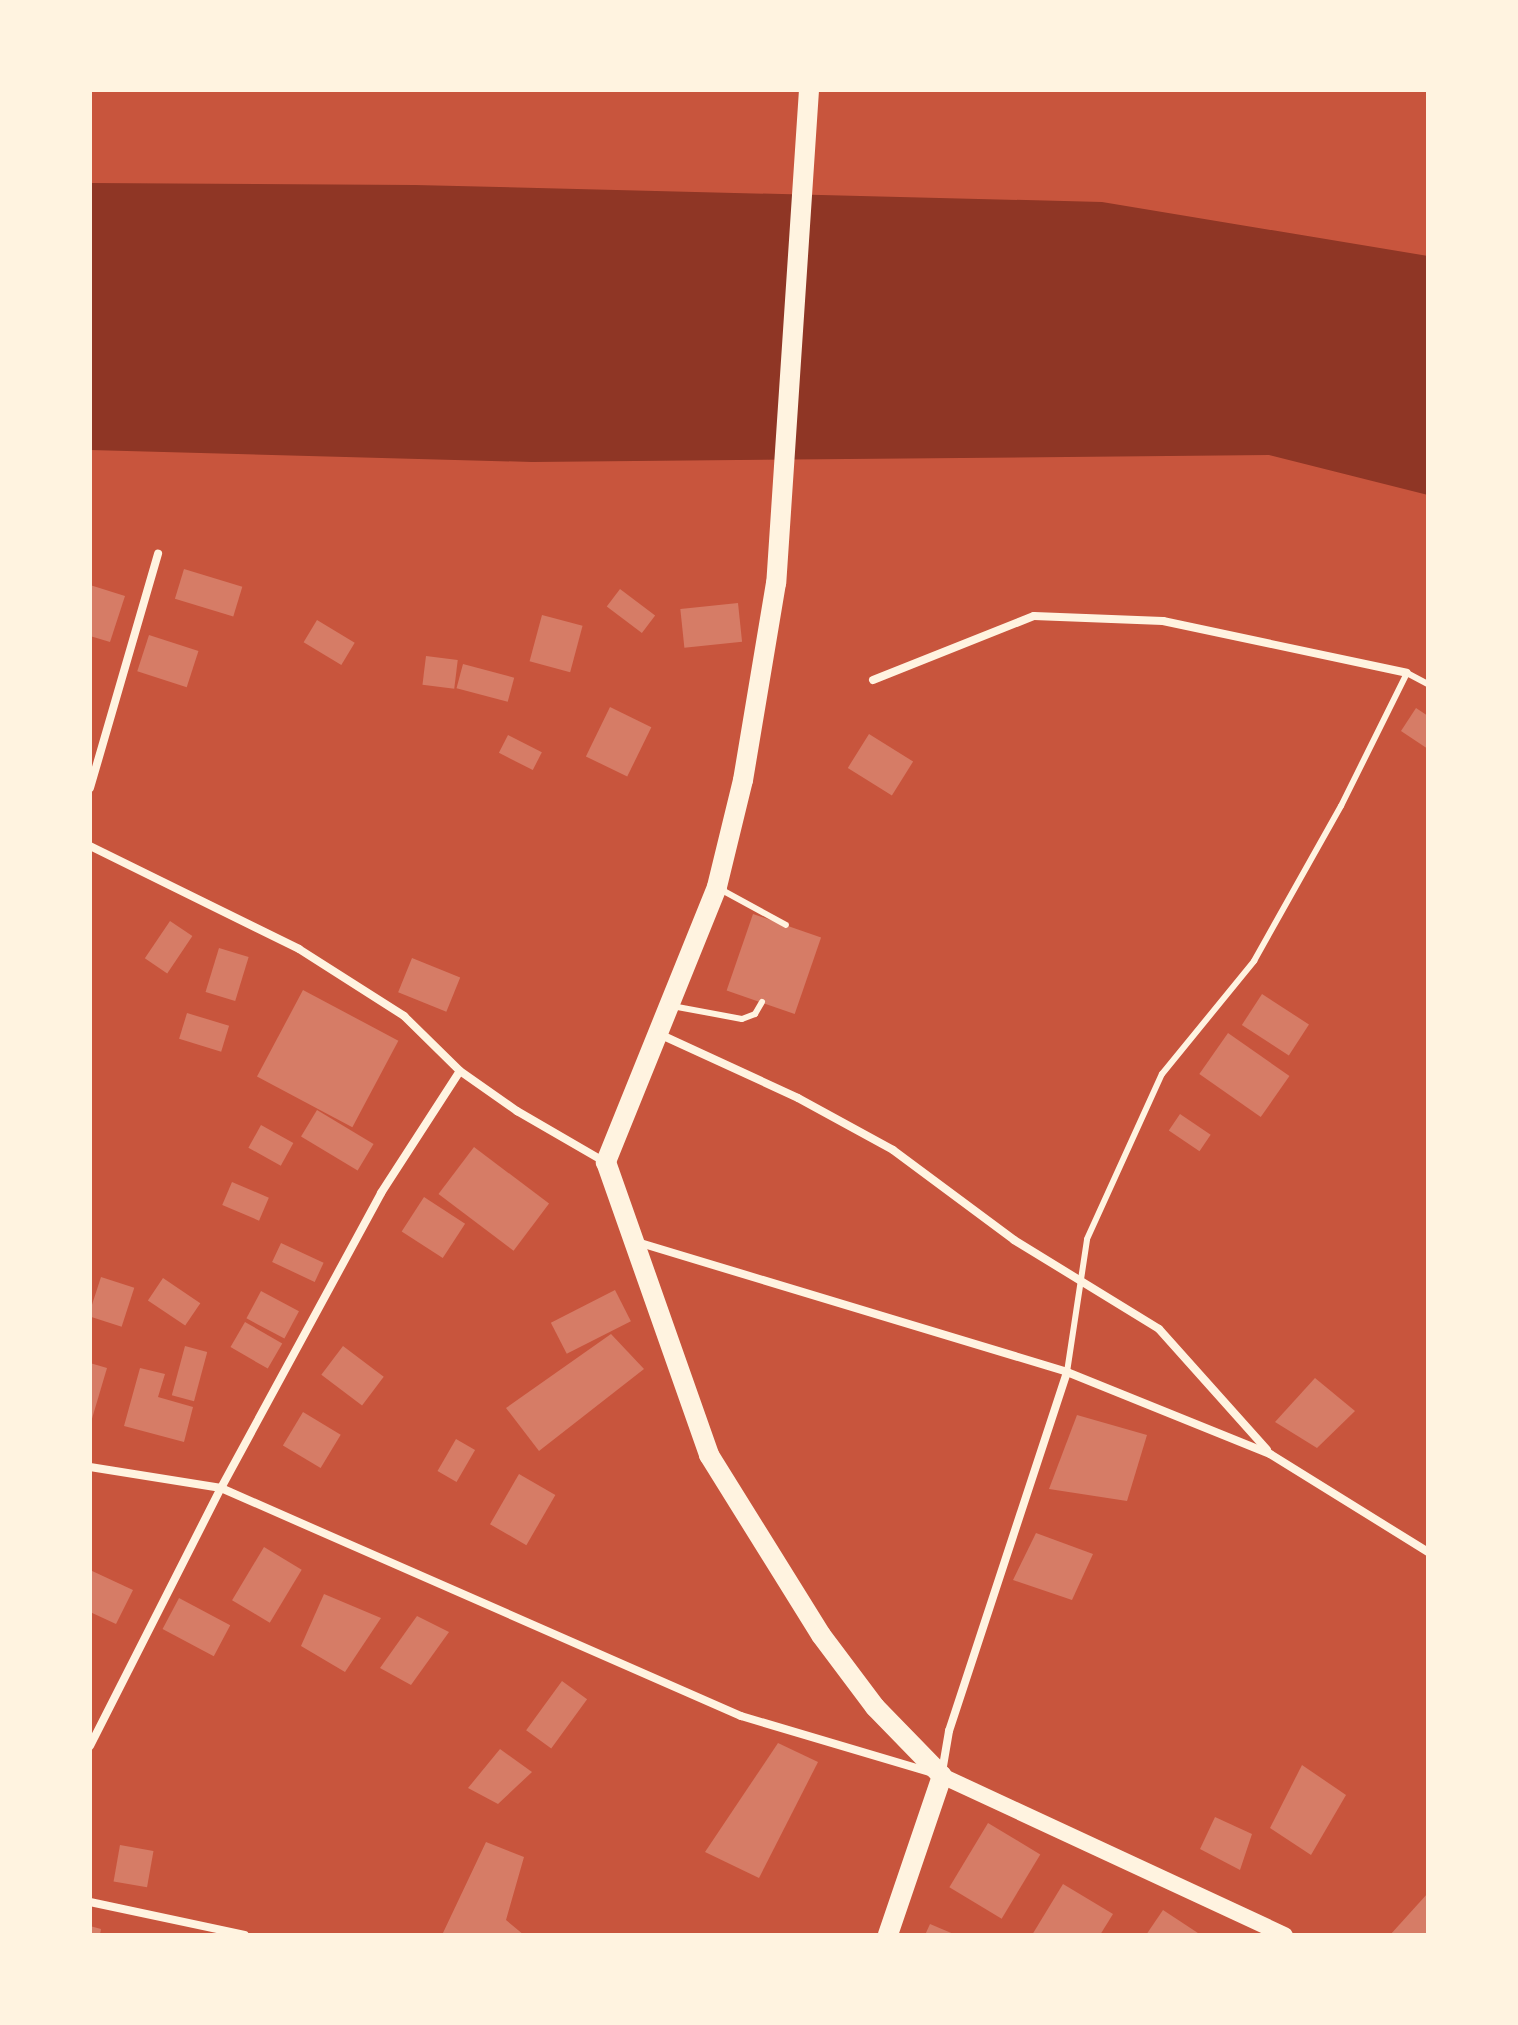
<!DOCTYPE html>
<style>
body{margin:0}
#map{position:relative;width:1518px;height:2025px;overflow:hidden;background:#c8553d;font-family:"IBM Plex Sans",sans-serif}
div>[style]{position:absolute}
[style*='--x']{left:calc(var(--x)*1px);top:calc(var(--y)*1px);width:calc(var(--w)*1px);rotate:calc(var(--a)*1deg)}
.water>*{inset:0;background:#8f3625}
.building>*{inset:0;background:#d67c66;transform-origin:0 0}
.service>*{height:6px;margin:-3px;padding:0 3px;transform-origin:3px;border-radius:3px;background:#fff3e0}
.minor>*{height:8px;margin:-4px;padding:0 4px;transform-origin:4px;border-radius:4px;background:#fff3e0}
.secondary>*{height:16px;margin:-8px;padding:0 8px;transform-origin:8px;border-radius:8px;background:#fff3e0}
.primary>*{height:20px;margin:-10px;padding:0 10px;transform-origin:10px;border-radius:10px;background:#fff3e0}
span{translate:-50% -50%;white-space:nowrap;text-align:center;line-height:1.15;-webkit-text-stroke:8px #fff3e0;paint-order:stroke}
.frame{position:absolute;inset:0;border:92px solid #fff3e0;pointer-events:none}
</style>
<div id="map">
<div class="water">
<i style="clip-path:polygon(90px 183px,415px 185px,1102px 202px,1428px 256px,1428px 495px,1269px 455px,532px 462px,90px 450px)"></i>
</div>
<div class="building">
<i style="left:184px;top:569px;width:61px;height:31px;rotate:17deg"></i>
<i style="clip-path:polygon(90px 585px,125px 596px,110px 642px,90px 636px)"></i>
<i style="left:620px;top:589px;width:44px;height:22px;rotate:37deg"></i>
<i style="left:738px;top:603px;width:39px;height:58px;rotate:84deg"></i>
<i style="left:542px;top:615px;width:42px;height:48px;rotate:15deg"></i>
<i style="left:317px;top:620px;width:44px;height:26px;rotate:31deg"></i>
<i style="left:149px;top:635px;width:52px;height:38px;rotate:18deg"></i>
<i style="left:426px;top:656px;width:32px;height:29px;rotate:7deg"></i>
<i style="left:463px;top:664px;width:53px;height:25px;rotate:15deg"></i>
<i style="left:610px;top:707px;width:46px;height:55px;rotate:26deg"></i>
<i style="clip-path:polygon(1416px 708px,1428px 716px,1428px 749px,1401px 731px)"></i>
<i style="left:869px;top:734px;width:52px;height:40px;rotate:32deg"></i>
<i style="left:508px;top:735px;width:38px;height:20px;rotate:27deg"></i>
<i style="left:753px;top:914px;width:72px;height:81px;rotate:19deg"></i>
<i style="left:170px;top:921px;width:27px;height:45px;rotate:34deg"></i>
<i style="left:219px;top:948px;width:31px;height:46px;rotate:17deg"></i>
<i style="left:412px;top:958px;width:52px;height:37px;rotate:22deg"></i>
<i style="left:303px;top:990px;width:108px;height:98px;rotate:28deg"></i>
<i style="left:1262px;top:994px;width:56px;height:37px;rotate:33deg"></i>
<i style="left:187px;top:1013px;width:44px;height:27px;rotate:17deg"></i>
<i style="left:1228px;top:1033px;width:75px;height:50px;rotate:35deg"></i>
<i style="left:317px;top:1110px;width:66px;height:31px;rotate:31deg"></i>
<i style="left:1180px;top:1114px;width:37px;height:20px;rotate:34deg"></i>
<i style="left:261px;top:1125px;width:37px;height:26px;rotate:29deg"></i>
<i style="left:474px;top:1147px;width:94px;height:59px;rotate:37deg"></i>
<i style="left:232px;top:1182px;width:40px;height:25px;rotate:23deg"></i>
<i style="left:424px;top:1197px;width:49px;height:41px;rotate:33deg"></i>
<i style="left:281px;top:1243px;width:47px;height:21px;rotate:25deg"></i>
<i style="left:101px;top:1277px;width:35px;height:41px;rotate:18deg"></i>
<i style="left:163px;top:1278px;width:45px;height:27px;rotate:34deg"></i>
<i style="left:615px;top:1290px;width:35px;height:72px;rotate:63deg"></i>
<i style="left:261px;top:1291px;width:43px;height:31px;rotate:28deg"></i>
<i style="left:245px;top:1322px;width:43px;height:29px;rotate:30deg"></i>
<i style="clip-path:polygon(611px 1334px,644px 1369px,539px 1451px,506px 1408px)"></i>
<i style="left:185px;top:1346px;width:23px;height:51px;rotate:15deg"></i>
<i style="left:343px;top:1346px;width:51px;height:36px;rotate:37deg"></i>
<i style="clip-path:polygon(90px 1363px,107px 1368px,91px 1422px,90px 1422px)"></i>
<i style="clip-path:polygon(140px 1368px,165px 1374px,158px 1397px,193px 1407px,184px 1442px,124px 1426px)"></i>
<i style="clip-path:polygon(1315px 1378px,1355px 1411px,1317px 1448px,1275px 1422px)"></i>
<i style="left:303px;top:1412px;width:44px;height:39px;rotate:31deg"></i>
<i style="clip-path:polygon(1077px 1415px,1147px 1435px,1127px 1501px,1049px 1489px)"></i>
<i style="left:456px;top:1439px;width:22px;height:37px;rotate:30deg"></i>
<i style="left:519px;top:1474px;width:42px;height:58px;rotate:30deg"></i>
<i style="clip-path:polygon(1036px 1533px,1093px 1554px,1072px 1600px,1013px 1580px)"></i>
<i style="left:264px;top:1547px;width:44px;height:62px;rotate:31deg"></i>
<i style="clip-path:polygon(90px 1570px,133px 1590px,116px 1624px,90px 1612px)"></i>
<i style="clip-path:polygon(324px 1594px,381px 1618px,345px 1672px,301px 1646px)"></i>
<i style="left:179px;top:1598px;width:58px;height:35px;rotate:28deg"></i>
<i style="clip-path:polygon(417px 1616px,449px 1632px,411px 1685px,380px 1668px)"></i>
<i style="left:562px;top:1681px;width:31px;height:61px;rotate:36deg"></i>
<i style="clip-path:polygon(778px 1743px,818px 1762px,759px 1878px,705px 1852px)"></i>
<i style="clip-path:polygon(500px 1749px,532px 1772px,498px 1804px,468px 1788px)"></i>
<i style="clip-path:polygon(1302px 1765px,1346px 1795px,1311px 1855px,1270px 1828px)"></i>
<i style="clip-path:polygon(1215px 1817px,1252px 1834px,1240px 1870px,1200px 1849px)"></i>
<i style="left:988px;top:1823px;width:61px;height:75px;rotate:31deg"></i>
<i style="clip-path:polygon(486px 1842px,524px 1857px,506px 1920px,524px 1935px,442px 1935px)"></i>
<i style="left:120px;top:1845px;width:34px;height:37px;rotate:10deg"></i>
<i style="clip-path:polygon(1063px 1884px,1113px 1914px,1100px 1935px,1032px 1935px)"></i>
<i style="clip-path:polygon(1428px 1893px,1428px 1935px,1390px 1935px)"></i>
<i style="clip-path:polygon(1163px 1910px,1201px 1935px,1146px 1935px)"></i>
<i style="clip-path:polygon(930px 1924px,956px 1935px,925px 1935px)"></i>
<i style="clip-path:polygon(90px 1926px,101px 1929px,100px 1935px,90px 1935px)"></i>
</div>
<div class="service">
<i style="--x:720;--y:889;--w:75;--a:28.6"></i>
<i style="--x:672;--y:1006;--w:71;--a:10.5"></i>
<i style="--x:742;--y:1019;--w:14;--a:-21"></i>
<i style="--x:755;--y:1014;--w:14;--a:-60"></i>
<i style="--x:1067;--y:1372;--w:134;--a:-81.4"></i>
<i style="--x:1087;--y:1239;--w:181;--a:-65.6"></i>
<i style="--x:1162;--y:1074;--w:146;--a:-50.8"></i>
<i style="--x:1254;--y:961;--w:178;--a:-60.7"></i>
<i style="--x:1341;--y:806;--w:148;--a:-63.6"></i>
<i style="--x:1407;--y:673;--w:24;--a:28"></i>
</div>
<div class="minor">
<i style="--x:873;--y:680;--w:173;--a:-21.7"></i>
<i style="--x:1034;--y:616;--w:129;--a:2.2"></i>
<i style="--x:1163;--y:621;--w:249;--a:12"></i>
<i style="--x:90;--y:788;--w:244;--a:-73.8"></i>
<i style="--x:90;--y:846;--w:233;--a:26.2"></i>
<i style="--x:299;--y:949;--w:125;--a:32.5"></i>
<i style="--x:404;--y:1016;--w:78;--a:44.5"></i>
<i style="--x:460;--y:1071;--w:70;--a:35.1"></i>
<i style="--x:517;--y:1111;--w:102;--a:30.1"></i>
<i style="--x:657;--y:1033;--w:155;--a:24.7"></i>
<i style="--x:798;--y:1098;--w:108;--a:28.7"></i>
<i style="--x:893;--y:1150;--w:151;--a:36.6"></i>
<i style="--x:1014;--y:1240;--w:170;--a:31.5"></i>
<i style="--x:1159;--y:1329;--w:162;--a:48.2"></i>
<i style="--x:637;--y:1242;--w:449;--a:16.8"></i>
<i style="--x:1067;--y:1372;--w:219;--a:22"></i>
<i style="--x:1270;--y:1454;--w:186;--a:31.8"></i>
<i style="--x:90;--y:1467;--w:133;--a:9.1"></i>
<i style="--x:221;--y:1488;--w:568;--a:23.68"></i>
<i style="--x:741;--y:1716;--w:200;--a:16.5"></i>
<i style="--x:90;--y:1746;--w:289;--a:-63.1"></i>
<i style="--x:221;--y:1488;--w:336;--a:-61.5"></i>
<i style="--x:381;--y:1193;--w:145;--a:-57.1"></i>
<i style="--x:942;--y:1772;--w:42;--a:-80.3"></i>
<i style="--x:949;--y:1731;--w:378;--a:-71.8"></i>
<i style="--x:90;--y:1902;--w:158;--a:12"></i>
</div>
<div class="secondary">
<i style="--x:942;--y:1776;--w:378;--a:24.9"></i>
</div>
<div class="primary">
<i style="--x:809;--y:90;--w:494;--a:93.8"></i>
<i style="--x:776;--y:583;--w:200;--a:99.5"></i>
<i style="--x:743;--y:780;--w:110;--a:103.7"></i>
<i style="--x:717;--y:887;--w:297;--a:112"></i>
<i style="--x:606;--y:1162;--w:311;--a:70.6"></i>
<i style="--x:709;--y:1455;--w:212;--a:58.1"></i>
<i style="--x:821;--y:1635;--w:90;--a:53.1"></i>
<i style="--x:875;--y:1707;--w:96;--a:45.8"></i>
<i style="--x:942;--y:1776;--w:168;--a:108.8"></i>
</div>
<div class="frame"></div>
</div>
